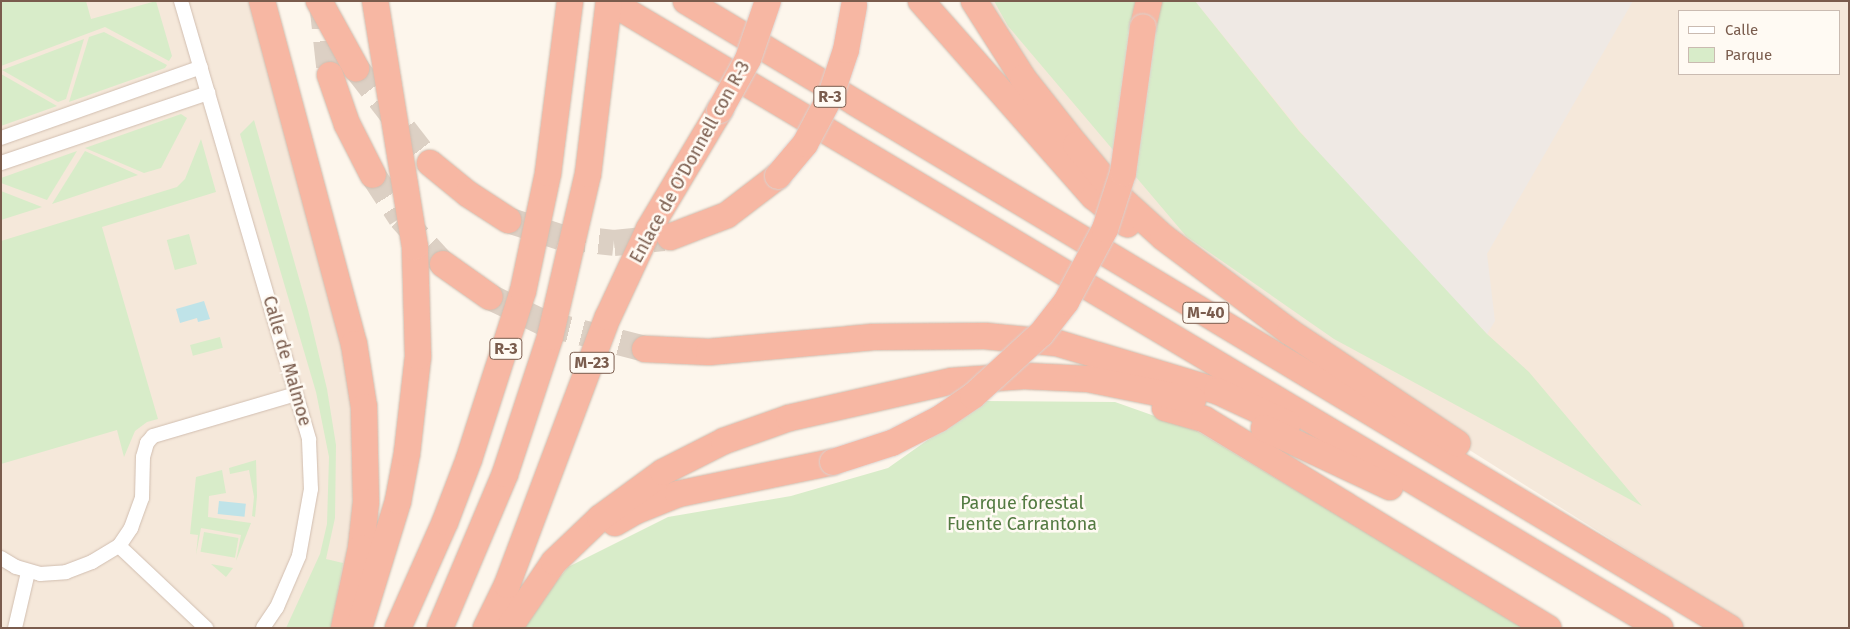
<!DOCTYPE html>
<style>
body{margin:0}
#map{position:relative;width:1850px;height:629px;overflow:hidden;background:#fdf6ec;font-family:"Fira Sans",sans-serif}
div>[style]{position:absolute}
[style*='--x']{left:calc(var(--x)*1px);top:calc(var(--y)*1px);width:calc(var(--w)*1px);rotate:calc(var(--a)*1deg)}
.residential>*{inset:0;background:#f5e8da}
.industrial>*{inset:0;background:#efe9e4}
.green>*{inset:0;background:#d8ecc9;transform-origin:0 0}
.water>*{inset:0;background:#bfe3e8;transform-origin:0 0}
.highway-tunnel>*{height:26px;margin-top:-13px;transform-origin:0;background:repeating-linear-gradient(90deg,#dcd0c4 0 26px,transparent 0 39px)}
.roads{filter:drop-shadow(0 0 1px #d1beb0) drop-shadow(0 0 1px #d1beb0)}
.street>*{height:14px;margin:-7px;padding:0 7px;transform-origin:7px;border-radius:7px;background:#fff}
.highway>*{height:26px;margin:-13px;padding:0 13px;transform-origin:13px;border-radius:13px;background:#f7b7a3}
.bridges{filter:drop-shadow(0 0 1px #dad1cd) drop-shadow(0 0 1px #dad1cd)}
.highway-bridge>*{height:26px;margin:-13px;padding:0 13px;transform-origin:13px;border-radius:13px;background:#f7b7a3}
span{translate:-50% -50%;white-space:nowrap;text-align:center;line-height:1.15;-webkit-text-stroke:5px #fffaf3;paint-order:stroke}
.shield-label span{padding:1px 4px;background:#fffaf3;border:1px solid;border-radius:4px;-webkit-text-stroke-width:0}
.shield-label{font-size:16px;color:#7a5c4d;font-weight:700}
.street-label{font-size:18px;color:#7a5c4d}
.park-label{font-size:18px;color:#537a41}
.frame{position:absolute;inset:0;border:2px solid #7a5c4d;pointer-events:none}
.legend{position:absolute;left:1678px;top:10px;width:162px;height:65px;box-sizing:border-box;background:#fffaf3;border:1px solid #cabbb1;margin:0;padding:6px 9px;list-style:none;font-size:15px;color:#7a5c4d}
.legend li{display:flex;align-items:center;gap:10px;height:25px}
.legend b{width:25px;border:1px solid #cabbb1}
</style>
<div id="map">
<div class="residential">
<i style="clip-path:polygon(1px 1px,262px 1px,364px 407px,344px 628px,1px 628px)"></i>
<i style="clip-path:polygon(evenodd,974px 1px,1849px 1px,1849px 628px,1732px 628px,1674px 579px,1368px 386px,1163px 237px,974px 1px,1679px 11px,1839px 11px,1839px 74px,1679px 74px,1679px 11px)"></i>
</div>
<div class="industrial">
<i style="clip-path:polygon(1195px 1px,1633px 1px,1487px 254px,1495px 321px,1487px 334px,1396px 249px)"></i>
</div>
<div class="green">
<i style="clip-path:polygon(1px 1px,86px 1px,91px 19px,156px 1px,172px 56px,169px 61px,105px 27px,1px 66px)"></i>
<i style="clip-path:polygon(994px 1px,1195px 1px,1299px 131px,1487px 334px,1529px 372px,1642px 506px,1334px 339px,1186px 236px,1008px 26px)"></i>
<i style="clip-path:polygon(104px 32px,167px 65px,165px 68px,69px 102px,89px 37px)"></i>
<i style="clip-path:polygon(84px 39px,66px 99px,58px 102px,2px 70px)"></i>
<i style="clip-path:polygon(1px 74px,57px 106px,1px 126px)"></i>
<i style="clip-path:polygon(181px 114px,187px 118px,161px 168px,144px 173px,85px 148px)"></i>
<i style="clip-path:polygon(254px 120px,308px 310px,327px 389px,336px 445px,335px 518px,326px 559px,343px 563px,331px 628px,286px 628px,320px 554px,327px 524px,329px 457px,316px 392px,240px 134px)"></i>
<i style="clip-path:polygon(201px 139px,216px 192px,102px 227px,158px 419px,147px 422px,135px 431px,124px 457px,117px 430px,1px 464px,1px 241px,177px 187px,185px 179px)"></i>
<i style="clip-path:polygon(77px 151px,47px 200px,1px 183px,1px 178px)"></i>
<i style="clip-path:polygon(85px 151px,138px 175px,52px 204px)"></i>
<i style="clip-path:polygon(1px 191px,42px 207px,1px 220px)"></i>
<i style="left:189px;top:234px;width:31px;height:23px;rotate:75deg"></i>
<i style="left:220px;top:337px;width:11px;height:31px;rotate:75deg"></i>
<i style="clip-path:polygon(983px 401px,1115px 402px,1197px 431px,1526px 628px,519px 628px,568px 567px,668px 517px,791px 496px,888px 468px)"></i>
<i style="clip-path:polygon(256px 460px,257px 496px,255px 517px,252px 516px,254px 497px,249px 470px,230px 474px,229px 468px)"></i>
<i style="clip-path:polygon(222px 470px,226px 493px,209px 496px,208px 517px,251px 523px,236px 561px,241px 535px,201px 528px,196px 555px,198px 535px,190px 534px,196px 477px)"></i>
<i style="left:204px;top:532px;width:35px;height:20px;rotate:10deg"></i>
<i style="clip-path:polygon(211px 564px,233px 568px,226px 577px)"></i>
</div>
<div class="water">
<i style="clip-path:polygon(204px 301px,210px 319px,198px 322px,197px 318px,180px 323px,176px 309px)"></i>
<i style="left:219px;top:501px;width:27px;height:13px;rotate:6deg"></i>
</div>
<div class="highway-tunnel">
<i style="--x:322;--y:2;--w:73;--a:83.7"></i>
<i style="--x:356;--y:68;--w:120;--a:52.1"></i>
<i style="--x:373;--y:175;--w:51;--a:56.9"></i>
<i style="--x:401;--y:218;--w:62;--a:47.6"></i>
<i style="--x:508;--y:220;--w:55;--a:18.1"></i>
<i style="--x:560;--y:237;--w:54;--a:6.3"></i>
<i style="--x:614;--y:243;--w:50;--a:-5.7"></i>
<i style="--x:490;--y:297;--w:60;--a:25.7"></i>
<i style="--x:544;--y:323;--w:104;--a:14.4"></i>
</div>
<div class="roads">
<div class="street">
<i style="--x:181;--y:1;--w:457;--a:73.7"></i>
<i style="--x:309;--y:440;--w:49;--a:87.7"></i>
<i style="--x:311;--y:489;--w:68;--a:100.2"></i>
<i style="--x:299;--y:556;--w:56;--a:113.3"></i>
<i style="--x:277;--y:607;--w:25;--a:124"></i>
<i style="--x:1;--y:138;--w:212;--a:-19.5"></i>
<i style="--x:1;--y:163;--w:219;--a:-18.7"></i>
<i style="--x:119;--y:546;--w:120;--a:43.3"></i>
<i style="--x:1;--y:558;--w:17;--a:31"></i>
<i style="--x:16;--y:567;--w:25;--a:16"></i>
<i style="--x:40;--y:574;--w:26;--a:-4"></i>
<i style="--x:66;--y:572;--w:28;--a:-21"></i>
<i style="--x:92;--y:562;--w:31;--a:-31"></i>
<i style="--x:119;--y:546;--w:22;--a:-56"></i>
<i style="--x:131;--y:528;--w:32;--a:-70"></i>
<i style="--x:142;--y:498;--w:41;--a:-88.6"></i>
<i style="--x:143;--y:457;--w:15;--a:-74"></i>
<i style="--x:147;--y:443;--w:9;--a:-49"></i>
<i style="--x:153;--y:436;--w:149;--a:-16.4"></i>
<i style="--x:15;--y:628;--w:57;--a:-76.9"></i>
</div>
<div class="highway">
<i style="--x:262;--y:1;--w:355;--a:75"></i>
<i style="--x:354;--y:344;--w:64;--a:81"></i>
<i style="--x:364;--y:407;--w:95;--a:88.8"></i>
<i style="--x:366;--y:502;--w:46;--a:96.2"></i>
<i style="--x:361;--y:548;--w:82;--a:102"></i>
<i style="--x:319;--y:1;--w:77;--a:61.1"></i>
<i style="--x:609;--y:1;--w:1224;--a:30.82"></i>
<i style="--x:686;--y:1;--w:1218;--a:30.99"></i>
<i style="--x:921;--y:1;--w:261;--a:48.6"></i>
<i style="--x:1094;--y:197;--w:43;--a:39.3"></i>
<i style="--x:974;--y:1;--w:91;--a:57.5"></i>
<i style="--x:1023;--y:78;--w:85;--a:51.7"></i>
<i style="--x:1076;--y:145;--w:69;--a:50.3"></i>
<i style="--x:1120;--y:198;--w:58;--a:42.2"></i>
<i style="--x:1163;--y:237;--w:159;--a:36.8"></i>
<i style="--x:1290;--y:332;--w:201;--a:33.6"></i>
<i style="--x:1143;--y:27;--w:27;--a:-77"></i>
<i style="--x:330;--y:75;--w:52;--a:70.9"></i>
<i style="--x:347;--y:124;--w:57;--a:63"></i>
<i style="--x:430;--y:163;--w:49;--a:39.2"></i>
<i style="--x:468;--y:194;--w:48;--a:33"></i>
<i style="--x:670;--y:237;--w:61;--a:-21.1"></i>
<i style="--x:727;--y:215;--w:64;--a:-37.4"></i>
<i style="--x:443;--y:264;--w:57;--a:35.1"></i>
<i style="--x:645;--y:349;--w:64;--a:2.7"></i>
<i style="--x:709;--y:352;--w:165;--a:-5.2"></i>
<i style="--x:873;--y:337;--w:112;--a:-0.5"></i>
<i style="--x:985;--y:336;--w:72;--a:5.6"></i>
<i style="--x:1057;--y:343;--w:167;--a:16.7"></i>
<i style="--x:1217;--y:391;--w:78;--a:24.9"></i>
<i style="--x:1165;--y:408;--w:41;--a:15.8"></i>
<i style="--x:1204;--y:419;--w:403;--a:31.3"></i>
<i style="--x:1264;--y:428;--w:139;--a:25.1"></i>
<i style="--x:615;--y:523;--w:24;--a:-30"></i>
<i style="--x:636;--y:511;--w:45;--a:-22"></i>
<i style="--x:678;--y:494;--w:158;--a:-11.7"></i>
<i style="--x:359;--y:628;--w:133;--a:-72.9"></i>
<i style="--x:398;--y:501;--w:49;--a:-79.4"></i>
<i style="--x:407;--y:453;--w:98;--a:-83.5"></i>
<i style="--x:418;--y:356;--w:109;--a:-91.6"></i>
<i style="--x:415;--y:247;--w:249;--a:-99.2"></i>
<i style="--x:398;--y:628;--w:116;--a:-66.1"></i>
<i style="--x:445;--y:522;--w:67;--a:-69.1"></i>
<i style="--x:469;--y:459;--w:176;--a:-72.2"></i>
<i style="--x:523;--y:291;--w:121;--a:-78"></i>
<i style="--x:548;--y:173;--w:173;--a:-82.7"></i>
<i style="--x:440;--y:628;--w:167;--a:-67.1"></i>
<i style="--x:505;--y:474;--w:144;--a:-71.8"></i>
<i style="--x:550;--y:337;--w:167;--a:-76.9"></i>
<i style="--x:588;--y:174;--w:174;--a:-83.1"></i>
<i style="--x:486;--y:628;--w:48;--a:-64"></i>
<i style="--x:507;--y:585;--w:286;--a:-69.4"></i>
<i style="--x:608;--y:317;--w:97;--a:-65"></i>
<i style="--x:649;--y:229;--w:139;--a:-59.2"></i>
<i style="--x:509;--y:628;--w:80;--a:-55.7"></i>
<i style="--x:554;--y:562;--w:64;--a:-43.7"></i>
<i style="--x:600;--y:518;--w:78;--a:-36.1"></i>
<i style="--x:663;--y:472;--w:68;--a:-26.9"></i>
<i style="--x:724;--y:441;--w:69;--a:-19.5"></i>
<i style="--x:789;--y:418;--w:167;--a:-12.8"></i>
<i style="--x:952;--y:381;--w:72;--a:-4"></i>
<i style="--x:1024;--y:376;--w:64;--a:2.7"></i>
<i style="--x:1088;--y:379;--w:107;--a:11.3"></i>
</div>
</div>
<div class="bridges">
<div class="highway-bridge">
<i style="--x:720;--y:110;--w:58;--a:-61.2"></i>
<i style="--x:748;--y:59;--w:61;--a:-71"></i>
<i style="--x:778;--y:176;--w:42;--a:-49.8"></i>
<i style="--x:805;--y:144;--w:55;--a:-62"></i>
<i style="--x:831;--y:95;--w:47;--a:-71.6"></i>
<i style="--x:846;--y:50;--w:45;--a:-79.7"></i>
<i style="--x:833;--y:462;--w:62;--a:-17.9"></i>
<i style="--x:892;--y:443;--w:53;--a:-27.1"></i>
<i style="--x:939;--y:419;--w:41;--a:-34.1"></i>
<i style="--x:973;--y:396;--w:92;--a:-42.4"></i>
<i style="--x:1041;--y:334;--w:41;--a:-52"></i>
<i style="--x:1066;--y:302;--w:83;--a:-61.9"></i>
<i style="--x:1105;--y:229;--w:59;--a:-72.2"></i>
<i style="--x:1123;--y:173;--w:147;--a:-82.2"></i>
</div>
</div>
<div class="shield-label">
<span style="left:830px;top:97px">R-3</span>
<span style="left:1206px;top:313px">M-40</span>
<span style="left:506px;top:349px">R-3</span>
<span style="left:592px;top:363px">M-23</span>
</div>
<div class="street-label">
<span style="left:690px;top:162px;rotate:-61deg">Enlace de O'Donnell con R-3</span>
<span style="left:287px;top:361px;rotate:74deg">Calle de Malmoe</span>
</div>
<div class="park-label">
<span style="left:1022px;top:514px">Parque forestal<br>Fuente Carrantona</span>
</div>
<div class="frame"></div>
<ul class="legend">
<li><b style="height:6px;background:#fff"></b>Calle</li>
<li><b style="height:14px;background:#d8ecc9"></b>Parque</li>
</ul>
</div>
